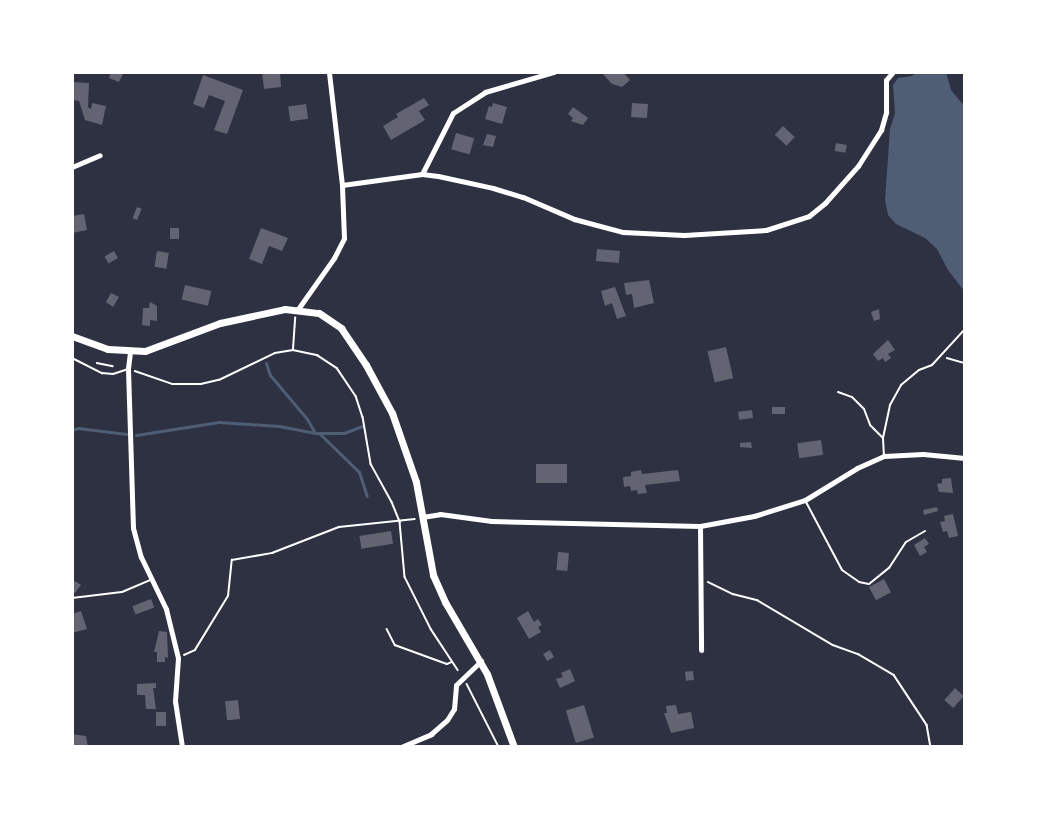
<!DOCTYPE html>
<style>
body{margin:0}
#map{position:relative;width:1037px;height:819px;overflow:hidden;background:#2d3142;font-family:"Nunito Sans",sans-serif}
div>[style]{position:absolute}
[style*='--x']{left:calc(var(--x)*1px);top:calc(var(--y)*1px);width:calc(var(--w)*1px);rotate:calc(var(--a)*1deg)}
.water>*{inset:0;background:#4f5d75}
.stream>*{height:3px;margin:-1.5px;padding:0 1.5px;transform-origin:1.5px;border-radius:1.5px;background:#4f5d75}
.building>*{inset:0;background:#626471;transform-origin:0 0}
.path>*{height:1.5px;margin:-0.75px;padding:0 0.75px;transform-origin:0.75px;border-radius:0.75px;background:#fff}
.service>*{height:2px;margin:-1px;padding:0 1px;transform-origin:1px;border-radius:1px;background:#fff}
.minor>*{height:5px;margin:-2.5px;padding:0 2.5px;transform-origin:2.5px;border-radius:2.5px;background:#fff}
.tertiary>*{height:7px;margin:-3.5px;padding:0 3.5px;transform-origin:3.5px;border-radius:3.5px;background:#fff}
span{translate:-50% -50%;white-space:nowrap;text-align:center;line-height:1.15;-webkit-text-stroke:6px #fff;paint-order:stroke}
.frame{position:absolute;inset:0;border:74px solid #fff;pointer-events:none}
</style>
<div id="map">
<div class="water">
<i style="clip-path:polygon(917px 72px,946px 72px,951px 90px,965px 107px,965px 292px,948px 270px,937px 249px,925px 238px,896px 224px,888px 215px,885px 200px,890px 129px,895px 113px,893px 85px,898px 78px,912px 76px)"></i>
</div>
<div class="stream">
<i style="--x:266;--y:363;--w:13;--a:72"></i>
<i style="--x:270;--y:375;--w:57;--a:49.9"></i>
<i style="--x:307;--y:419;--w:16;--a:60"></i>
<i style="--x:72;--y:430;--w:6;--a:-18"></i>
<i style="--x:78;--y:428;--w:49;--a:7"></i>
<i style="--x:319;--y:433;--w:56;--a:44.3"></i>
<i style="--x:359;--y:472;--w:25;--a:72"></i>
<i style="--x:136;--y:435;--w:84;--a:-8.9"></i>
<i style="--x:219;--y:422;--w:60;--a:3.8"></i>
<i style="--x:279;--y:426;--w:37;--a:11"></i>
<i style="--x:315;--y:433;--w:29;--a:0"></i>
<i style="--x:344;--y:433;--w:19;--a:-21"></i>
</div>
<div class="building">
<i style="clip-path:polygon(111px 72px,124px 72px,119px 82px,109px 78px)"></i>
<i style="clip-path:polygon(262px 72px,280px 72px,281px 87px,264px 89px)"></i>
<i style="clip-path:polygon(623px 72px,630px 80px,622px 87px,612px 84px,602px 73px)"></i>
<i style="clip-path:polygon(203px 75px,243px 90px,227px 134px,214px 130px,225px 101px,209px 95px,204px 108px,193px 104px)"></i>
<i style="clip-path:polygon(72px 82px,89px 83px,88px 107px,91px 109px,92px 103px,106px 106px,102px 125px,85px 120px,79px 101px,72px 100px)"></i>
<i style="clip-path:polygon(424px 98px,429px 105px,419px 111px,425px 120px,391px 140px,383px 126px,398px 117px,396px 114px)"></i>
<i style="clip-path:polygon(493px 103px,507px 107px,502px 124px,485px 119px,489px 106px,492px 107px)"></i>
<i style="left:632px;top:103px;width:16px;height:14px;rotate:4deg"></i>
<i style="left:306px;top:104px;width:15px;height:18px;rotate:82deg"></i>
<i style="clip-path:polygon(573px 107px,588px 118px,583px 125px,571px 121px,573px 118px,568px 114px)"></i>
<i style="left:783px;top:126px;width:16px;height:12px;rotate:43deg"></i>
<i style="left:456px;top:133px;width:19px;height:17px;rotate:16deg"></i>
<i style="clip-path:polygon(487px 134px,496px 136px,493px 147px,483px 145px)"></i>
<i style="left:836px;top:143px;width:11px;height:8px;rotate:10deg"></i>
<i style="left:137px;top:207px;width:5px;height:12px;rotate:22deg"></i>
<i style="clip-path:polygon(84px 214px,87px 230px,72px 233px,72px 216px)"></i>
<i style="left:170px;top:228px;width:9px;height:11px"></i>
<i style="clip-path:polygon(261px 228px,288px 238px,282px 251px,269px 246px,262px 264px,249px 259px)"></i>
<i style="left:597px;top:249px;width:23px;height:12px;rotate:5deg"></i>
<i style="left:114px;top:251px;width:8px;height:11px;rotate:60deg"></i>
<i style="left:157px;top:251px;width:12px;height:16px;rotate:9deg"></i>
<i style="clip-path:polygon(649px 280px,654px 303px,634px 308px,632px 294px,626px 295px,624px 283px)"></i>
<i style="left:185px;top:285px;width:27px;height:15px;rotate:13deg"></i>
<i style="clip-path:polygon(615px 287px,626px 316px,617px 319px,612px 303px,605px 306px,601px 291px)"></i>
<i style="clip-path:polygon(111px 293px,119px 297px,113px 307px,106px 302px)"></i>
<i style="clip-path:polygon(150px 302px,157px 306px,157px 321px,150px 320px,150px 326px,142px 325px,143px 308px,149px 308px)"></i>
<i style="clip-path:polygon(879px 309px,880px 319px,874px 321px,871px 312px)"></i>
<i style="clip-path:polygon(888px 340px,895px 350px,888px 354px,891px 358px,885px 362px,883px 358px,878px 361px,873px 354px)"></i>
<i style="left:726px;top:347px;width:32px;height:19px;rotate:77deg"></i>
<i style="left:785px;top:407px;width:7px;height:13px;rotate:90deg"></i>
<i style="left:752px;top:410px;width:8px;height:14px;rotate:83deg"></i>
<i style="left:821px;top:440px;width:15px;height:24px;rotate:82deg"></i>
<i style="clip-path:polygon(751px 442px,752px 448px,740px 447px,740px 443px)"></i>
<i style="left:536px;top:464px;width:31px;height:19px"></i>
<i style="clip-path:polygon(641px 470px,642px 474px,678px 470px,680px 481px,645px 485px,647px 493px,638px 494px,637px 490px,631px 491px,630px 486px,624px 487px,623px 477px,631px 476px,631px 472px)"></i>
<i style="clip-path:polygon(951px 478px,953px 493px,939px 492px,937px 484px,942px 483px,942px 479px)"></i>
<i style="clip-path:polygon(937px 507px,938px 511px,924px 515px,923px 510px)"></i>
<i style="clip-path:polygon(953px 514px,958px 536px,949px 538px,947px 531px,943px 532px,940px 522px,945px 521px,944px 516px)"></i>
<i style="left:391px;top:531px;width:13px;height:32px;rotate:81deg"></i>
<i style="clip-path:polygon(925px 538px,929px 544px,924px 547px,927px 552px,920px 556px,914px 545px)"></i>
<i style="left:558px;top:552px;width:11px;height:18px;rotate:5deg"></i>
<i style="left:884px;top:579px;width:15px;height:17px;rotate:62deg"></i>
<i style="clip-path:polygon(73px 580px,81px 585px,75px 593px,72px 591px)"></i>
<i style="left:151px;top:599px;width:9px;height:20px;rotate:69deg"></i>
<i style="clip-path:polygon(81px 611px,87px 629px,72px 633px,72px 614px)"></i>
<i style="clip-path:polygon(528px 611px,534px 622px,538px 619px,542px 625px,538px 627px,541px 632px,529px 639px,517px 618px)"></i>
<i style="clip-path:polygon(159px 631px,167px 632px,168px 658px,165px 657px,165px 662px,157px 662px,157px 652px,154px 652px)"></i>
<i style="left:550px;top:650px;width:8px;height:8px;rotate:60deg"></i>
<i style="clip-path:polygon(570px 669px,575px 681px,560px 688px,556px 679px,563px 677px,561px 673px)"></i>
<i style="left:693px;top:671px;width:9px;height:8px;rotate:84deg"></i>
<i style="clip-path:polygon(156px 683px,156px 688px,153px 688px,156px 709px,146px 709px,145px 695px,137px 695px,137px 684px)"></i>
<i style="left:955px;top:688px;width:12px;height:16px;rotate:42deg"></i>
<i style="left:238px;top:700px;width:19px;height:13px;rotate:84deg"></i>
<i style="left:584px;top:705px;width:34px;height:19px;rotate:73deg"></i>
<i style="clip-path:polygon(676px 705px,678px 714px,691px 712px,694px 728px,671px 733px,664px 713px,667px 713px,666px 706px)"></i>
<i style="left:156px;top:712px;width:10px;height:14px"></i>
<i style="clip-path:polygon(72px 734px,86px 736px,88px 747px,72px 747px)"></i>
</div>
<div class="path">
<i style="--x:293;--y:349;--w:31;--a:-86"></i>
<i style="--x:947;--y:358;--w:19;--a:16"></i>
<i style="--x:97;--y:363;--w:16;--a:11"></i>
<i style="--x:135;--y:371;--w:39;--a:19"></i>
<i style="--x:172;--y:384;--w:29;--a:0"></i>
<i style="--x:201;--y:384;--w:18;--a:-13"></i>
<i style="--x:219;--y:380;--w:62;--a:-25.7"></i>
<i style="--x:275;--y:353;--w:18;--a:-9"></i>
<i style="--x:293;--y:350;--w:25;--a:12"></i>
<i style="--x:317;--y:355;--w:24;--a:33"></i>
<i style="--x:337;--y:368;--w:34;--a:56"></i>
<i style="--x:356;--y:396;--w:22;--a:72"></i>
<i style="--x:363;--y:417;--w:48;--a:80.3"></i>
<i style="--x:371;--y:464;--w:43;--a:61.1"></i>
<i style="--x:392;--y:502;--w:22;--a:68"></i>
<i style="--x:400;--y:522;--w:55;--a:84.8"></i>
<i style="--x:405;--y:577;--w:58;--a:63.4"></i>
<i style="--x:431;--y:629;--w:49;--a:56.6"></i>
<i style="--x:708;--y:582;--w:28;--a:26"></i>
<i style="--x:733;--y:594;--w:25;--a:14"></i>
<i style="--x:757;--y:600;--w:88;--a:30.6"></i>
<i style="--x:833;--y:645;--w:27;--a:20"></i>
<i style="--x:858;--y:654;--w:42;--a:30.3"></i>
<i style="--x:894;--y:675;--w:60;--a:56.6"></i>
<i style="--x:927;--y:725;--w:22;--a:80"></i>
<i style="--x:387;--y:629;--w:18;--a:63"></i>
<i style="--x:395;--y:645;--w:55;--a:20.1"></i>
<i style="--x:447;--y:664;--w:5;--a:-22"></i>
<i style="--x:184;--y:655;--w:12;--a:-24"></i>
<i style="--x:195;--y:650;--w:63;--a:-58.6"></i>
<i style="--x:228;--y:596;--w:36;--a:-84"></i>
<i style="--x:232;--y:560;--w:41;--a:-9.9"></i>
<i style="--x:272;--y:553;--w:72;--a:-21.2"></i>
<i style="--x:339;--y:527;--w:76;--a:-6"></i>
<i style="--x:467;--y:684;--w:71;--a:63.1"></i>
<i style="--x:714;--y:746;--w:1;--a:90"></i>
</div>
<div class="service">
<i style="--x:72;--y:358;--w:34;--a:27"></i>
<i style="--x:102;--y:373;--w:11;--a:5"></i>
<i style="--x:113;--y:374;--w:16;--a:-18"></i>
<i style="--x:838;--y:392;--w:15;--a:20"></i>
<i style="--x:852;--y:397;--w:17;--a:45"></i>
<i style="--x:864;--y:409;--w:17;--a:69"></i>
<i style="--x:870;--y:425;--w:18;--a:45"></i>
<i style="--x:883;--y:438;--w:18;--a:87"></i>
<i style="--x:883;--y:438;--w:34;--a:-78"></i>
<i style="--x:890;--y:405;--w:23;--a:-61"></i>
<i style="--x:901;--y:385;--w:23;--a:-40"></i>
<i style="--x:919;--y:370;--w:14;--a:-21"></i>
<i style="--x:932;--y:365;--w:49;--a:-47.5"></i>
<i style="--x:806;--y:502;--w:77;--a:62.1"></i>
<i style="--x:842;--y:570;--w:21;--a:35"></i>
<i style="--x:859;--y:582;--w:10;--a:11"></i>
<i style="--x:869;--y:584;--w:26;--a:-39"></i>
<i style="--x:889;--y:568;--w:31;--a:-57"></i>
<i style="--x:906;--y:542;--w:22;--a:-30"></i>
<i style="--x:72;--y:598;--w:50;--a:-6.8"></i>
<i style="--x:122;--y:592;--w:33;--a:-23"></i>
</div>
<div class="minor">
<i style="--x:72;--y:167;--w:30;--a:-23"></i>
<i style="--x:422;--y:174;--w:68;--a:-63.1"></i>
<i style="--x:453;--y:113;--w:38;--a:-33"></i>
<i style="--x:485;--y:92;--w:72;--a:-16.2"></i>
<i style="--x:342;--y:185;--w:81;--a:-7.8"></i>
<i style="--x:422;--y:174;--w:16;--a:7"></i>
<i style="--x:438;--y:176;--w:56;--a:12.3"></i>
<i style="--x:493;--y:188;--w:31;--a:17"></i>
<i style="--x:523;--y:197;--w:56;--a:23.3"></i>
<i style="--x:574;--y:219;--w:51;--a:14.9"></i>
<i style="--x:623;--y:232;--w:61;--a:2.8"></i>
<i style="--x:684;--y:235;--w:82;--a:-3.5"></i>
<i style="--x:766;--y:230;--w:45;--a:-18"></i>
<i style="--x:809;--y:216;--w:21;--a:-39"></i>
<i style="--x:825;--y:203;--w:50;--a:-48.3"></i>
<i style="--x:858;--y:166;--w:43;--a:-57.4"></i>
<i style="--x:881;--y:130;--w:19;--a:-74"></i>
<i style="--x:886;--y:112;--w:32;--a:-90"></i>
<i style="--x:886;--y:80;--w:11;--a:-49"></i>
<i style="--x:298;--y:309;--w:62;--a:-54.8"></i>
<i style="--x:334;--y:258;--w:22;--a:-63"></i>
<i style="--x:344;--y:238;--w:53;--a:-92.2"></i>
<i style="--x:342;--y:185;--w:114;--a:-96.6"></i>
<i style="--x:130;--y:352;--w:17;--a:97"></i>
<i style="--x:128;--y:369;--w:159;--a:88.2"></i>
<i style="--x:133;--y:528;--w:30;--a:75"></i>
<i style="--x:141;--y:557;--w:58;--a:64.3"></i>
<i style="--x:166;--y:609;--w:50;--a:76.2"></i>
<i style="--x:178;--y:658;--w:43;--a:94"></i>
<i style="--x:175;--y:701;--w:47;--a:81.3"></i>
<i style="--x:422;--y:517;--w:18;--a:-9"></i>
<i style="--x:440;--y:514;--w:52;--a:7.7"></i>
<i style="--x:492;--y:521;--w:208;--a:1.4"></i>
<i style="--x:700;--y:526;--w:55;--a:-10.5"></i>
<i style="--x:754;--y:516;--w:53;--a:-17.4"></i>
<i style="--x:805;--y:500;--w:61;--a:-31.6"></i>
<i style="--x:857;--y:468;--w:30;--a:-24"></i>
<i style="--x:884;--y:456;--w:39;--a:-3"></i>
<i style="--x:923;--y:454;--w:42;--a:5.4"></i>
<i style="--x:700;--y:526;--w:124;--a:89.5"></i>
<i style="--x:401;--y:747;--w:33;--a:-23"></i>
<i style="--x:431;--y:734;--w:21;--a:-41"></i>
<i style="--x:447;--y:720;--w:13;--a:-58"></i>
<i style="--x:454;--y:709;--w:24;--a:-85"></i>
<i style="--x:456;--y:685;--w:35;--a:-44"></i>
</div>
<div class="tertiary">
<i style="--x:72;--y:336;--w:38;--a:20"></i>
<i style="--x:108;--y:349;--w:37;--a:3"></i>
<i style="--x:145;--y:351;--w:80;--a:-20.5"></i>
<i style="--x:220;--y:323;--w:66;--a:-12.2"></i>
<i style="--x:285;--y:309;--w:34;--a:7"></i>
<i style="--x:319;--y:313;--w:27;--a:34"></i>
<i style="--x:341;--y:328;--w:45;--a:56"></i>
<i style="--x:366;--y:365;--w:55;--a:61.6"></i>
<i style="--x:392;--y:413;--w:73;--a:70.8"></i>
<i style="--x:416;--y:482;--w:95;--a:79.6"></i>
<i style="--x:433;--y:575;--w:30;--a:66"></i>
<i style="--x:445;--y:602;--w:83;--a:59.7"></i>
<i style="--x:487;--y:674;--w:78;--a:69.7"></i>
</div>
<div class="frame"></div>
</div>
